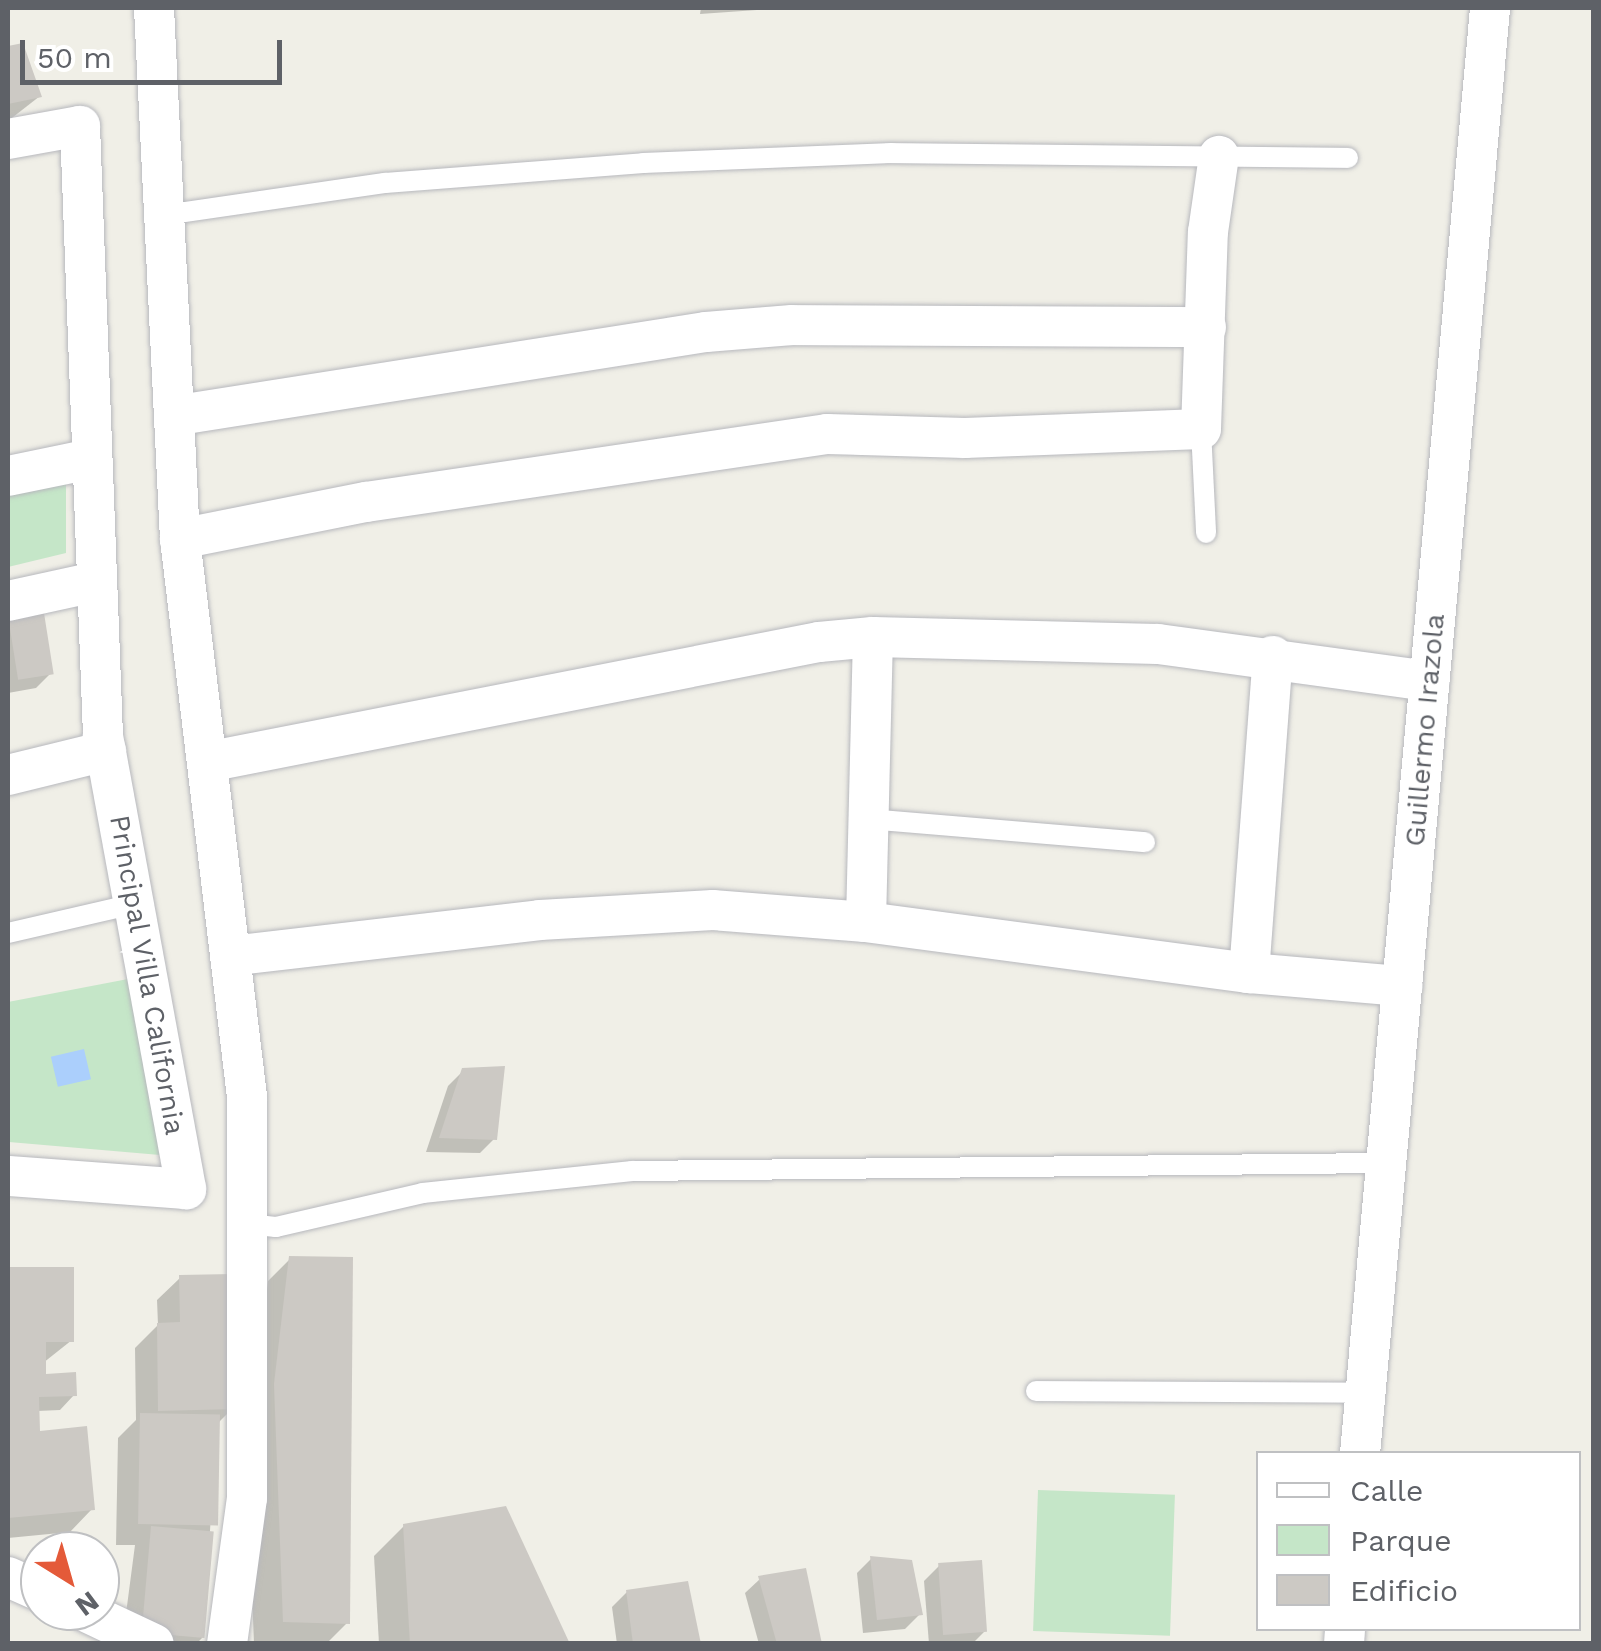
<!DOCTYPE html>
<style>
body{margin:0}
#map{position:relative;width:1601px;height:1651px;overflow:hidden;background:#f0efe7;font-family:"Work Sans",sans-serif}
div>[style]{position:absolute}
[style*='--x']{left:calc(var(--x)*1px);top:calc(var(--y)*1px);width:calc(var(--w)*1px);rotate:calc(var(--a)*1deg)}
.green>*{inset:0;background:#c5e6c8;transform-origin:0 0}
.water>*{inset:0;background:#abcffc;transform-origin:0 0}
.shadow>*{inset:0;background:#0003}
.building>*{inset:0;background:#ccc9c4;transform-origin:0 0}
.roads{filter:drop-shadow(0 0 2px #b7b8bd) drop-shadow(0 0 2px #b7b8bd)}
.service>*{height:20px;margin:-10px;padding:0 10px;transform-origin:10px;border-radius:10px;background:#fff}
.minor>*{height:40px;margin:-20px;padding:0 20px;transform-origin:20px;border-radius:20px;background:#fff}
span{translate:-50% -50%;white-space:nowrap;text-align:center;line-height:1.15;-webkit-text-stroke:10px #fff;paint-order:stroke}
.street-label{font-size:28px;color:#5e6167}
.frame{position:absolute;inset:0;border:10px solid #5e6167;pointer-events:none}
.legend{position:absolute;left:1256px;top:1451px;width:325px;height:180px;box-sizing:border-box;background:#fff;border:2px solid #bfc0c2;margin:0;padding:12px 18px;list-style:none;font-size:30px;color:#5e6167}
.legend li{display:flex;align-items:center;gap:20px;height:50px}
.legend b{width:50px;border:2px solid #bfc0c2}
.north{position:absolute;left:20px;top:1531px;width:100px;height:100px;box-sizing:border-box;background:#fff;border:2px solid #bfc0c2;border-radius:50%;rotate:143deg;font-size:28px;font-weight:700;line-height:40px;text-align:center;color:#5e6167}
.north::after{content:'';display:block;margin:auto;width:35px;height:45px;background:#e45a39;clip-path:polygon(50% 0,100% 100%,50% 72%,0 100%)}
.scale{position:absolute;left:20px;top:40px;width:262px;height:45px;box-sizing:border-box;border:5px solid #5e6167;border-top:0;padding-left:12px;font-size:30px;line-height:35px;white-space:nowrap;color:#5e6167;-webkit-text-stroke:8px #fff;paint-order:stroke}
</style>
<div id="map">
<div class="green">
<i style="clip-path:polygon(66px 483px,66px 553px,8px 567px,8px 495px)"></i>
<i style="clip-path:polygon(128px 979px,160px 1155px,9px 1142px,8px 1002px)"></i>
<i style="left:1038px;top:1490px;width:137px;height:141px;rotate:2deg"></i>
</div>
<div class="water">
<i style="left:84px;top:1049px;width:31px;height:34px;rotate:77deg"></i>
</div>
<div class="shadow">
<i style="clip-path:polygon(701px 8px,786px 8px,700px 14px)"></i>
<i style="clip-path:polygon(22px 46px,40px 96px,8px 121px,8px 48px)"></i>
<i style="clip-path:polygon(42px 616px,51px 673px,36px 688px,8px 693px,8px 622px)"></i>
<i style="clip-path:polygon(463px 1071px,495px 1138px,480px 1153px,426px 1152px,448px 1086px)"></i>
<i style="clip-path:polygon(290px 1259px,351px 1259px,347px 1623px,326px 1644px,254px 1644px,245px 1417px,252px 1410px,268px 1281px)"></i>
<i style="clip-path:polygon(8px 1269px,72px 1269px,72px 1340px,43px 1363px,43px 1376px,74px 1395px,60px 1410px,37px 1411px,38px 1430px,92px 1509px,70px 1532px,8px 1538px)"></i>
<i style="clip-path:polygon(180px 1278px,233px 1408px,217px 1424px,203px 1637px,196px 1644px,122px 1644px,135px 1545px,116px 1545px,118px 1438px,136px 1420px,135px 1348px,158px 1325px,157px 1300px)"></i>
<i style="clip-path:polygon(404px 1526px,567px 1644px,379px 1644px,374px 1556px)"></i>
<i style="clip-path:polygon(871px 1559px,920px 1614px,905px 1629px,863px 1633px,857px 1573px)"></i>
<i style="clip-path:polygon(939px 1566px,985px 1631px,972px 1644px,929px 1644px,924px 1581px)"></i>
<i style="clip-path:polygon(760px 1579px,819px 1644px,759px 1644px,745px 1593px)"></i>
<i style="clip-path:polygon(627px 1592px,698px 1644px,617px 1644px,612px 1607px)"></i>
</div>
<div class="building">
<i style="clip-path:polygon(23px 43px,42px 97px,8px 104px,8px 46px)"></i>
<i style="left:44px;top:613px;width:62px;height:36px;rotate:81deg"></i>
<i style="clip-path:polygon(505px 1066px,497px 1140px,439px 1138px,462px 1068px)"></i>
<i style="clip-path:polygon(289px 1256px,353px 1257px,350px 1624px,283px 1622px,274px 1384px)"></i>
<i style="clip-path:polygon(8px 1267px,74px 1267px,74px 1342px,46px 1342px,46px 1374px,76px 1372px,77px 1396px,39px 1397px,40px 1431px,87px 1426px,95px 1510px,8px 1518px)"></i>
<i style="clip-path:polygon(233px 1274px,236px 1409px,158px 1411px,157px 1323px,180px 1322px,179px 1275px)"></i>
<i style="left:140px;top:1413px;width:80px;height:111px;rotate:1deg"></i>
<i style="clip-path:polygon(506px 1506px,570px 1644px,410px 1644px,403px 1524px)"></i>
<i style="left:151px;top:1526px;width:63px;height:107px;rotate:5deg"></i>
<i style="clip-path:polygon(870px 1556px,912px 1560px,923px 1615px,877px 1620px)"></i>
<i style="left:982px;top:1560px;width:72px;height:44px;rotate:86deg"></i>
<i style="clip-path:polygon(806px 1568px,822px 1644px,777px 1644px,758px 1576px)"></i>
<i style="clip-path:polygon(688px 1581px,701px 1644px,633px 1644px,626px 1590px)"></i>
</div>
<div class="roads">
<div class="service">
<i style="--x:165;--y:215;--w:222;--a:-8.3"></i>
<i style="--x:385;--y:183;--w:259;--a:-4.4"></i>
<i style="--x:643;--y:163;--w:249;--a:-2.3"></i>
<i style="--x:892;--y:153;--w:456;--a:0.6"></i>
<i style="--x:1201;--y:429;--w:104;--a:87.2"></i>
<i style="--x:869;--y:819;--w:277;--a:4.8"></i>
<i style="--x:8;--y:933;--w:129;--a:-13"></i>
<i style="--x:247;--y:1224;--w:29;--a:6"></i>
<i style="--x:276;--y:1227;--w:151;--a:-13"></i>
<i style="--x:423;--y:1193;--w:210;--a:-6"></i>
<i style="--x:632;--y:1171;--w:754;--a:-0.61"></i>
<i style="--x:1036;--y:1391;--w:329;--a:0.3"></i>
</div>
<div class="minor">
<i style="--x:154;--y:8;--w:532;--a:87.2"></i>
<i style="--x:180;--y:539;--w:562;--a:83.15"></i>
<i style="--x:247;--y:1097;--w:401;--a:90"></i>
<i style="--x:247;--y:1498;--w:147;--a:97.8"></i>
<i style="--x:8;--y:139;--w:73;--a:-10.2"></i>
<i style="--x:80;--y:126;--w:610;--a:87.84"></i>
<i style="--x:103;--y:736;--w:461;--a:79.6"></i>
<i style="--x:186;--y:1189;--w:178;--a:-175.8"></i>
<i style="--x:179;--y:415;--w:533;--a:-8.95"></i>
<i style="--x:706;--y:332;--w:86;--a:-4.7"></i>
<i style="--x:792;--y:325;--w:414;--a:0.3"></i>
<i style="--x:8;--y:476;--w:85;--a:-11.6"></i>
<i style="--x:180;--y:539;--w:190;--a:-11.3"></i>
<i style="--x:366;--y:502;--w:466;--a:-8.4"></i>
<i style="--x:827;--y:434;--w:138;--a:1.7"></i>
<i style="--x:965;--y:438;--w:236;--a:-2.2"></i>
<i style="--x:1201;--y:429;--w:197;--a:-88"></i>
<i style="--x:1208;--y:232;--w:77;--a:-81.8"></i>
<i style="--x:8;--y:601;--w:89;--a:-12.3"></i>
<i style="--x:207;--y:762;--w:624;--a:-11.09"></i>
<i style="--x:819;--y:642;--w:54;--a:-5.3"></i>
<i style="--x:873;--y:637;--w:285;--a:1.4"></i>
<i style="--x:1158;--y:644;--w:274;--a:7.8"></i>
<i style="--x:8;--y:775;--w:101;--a:-13.8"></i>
<i style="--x:866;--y:922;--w:285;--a:-88.6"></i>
<i style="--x:230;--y:956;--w:312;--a:-6.6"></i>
<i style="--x:540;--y:920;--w:173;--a:-3.3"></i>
<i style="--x:713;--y:910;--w:153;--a:4.5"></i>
<i style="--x:866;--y:922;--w:386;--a:7.6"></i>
<i style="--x:1249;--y:973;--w:154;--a:4.9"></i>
<i style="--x:1249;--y:973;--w:318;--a:-85.7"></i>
<i style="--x:1360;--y:1454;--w:1452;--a:-84.86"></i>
<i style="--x:8;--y:1577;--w:35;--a:24"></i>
<i style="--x:84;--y:1611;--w:77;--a:25.2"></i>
<i style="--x:1344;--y:1644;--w:16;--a:-86"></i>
</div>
</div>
<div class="street-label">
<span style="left:1425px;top:730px;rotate:-85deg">Guillermo Irazola</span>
<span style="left:147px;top:975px;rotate:80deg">Principal Villa California</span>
</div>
<div class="frame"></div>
<ul class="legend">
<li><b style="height:12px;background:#fff"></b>Calle</li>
<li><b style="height:28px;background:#c5e6c8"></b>Parque</li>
<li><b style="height:28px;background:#ccc9c4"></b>Edificio</li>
</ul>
<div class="north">N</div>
<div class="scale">50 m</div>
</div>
